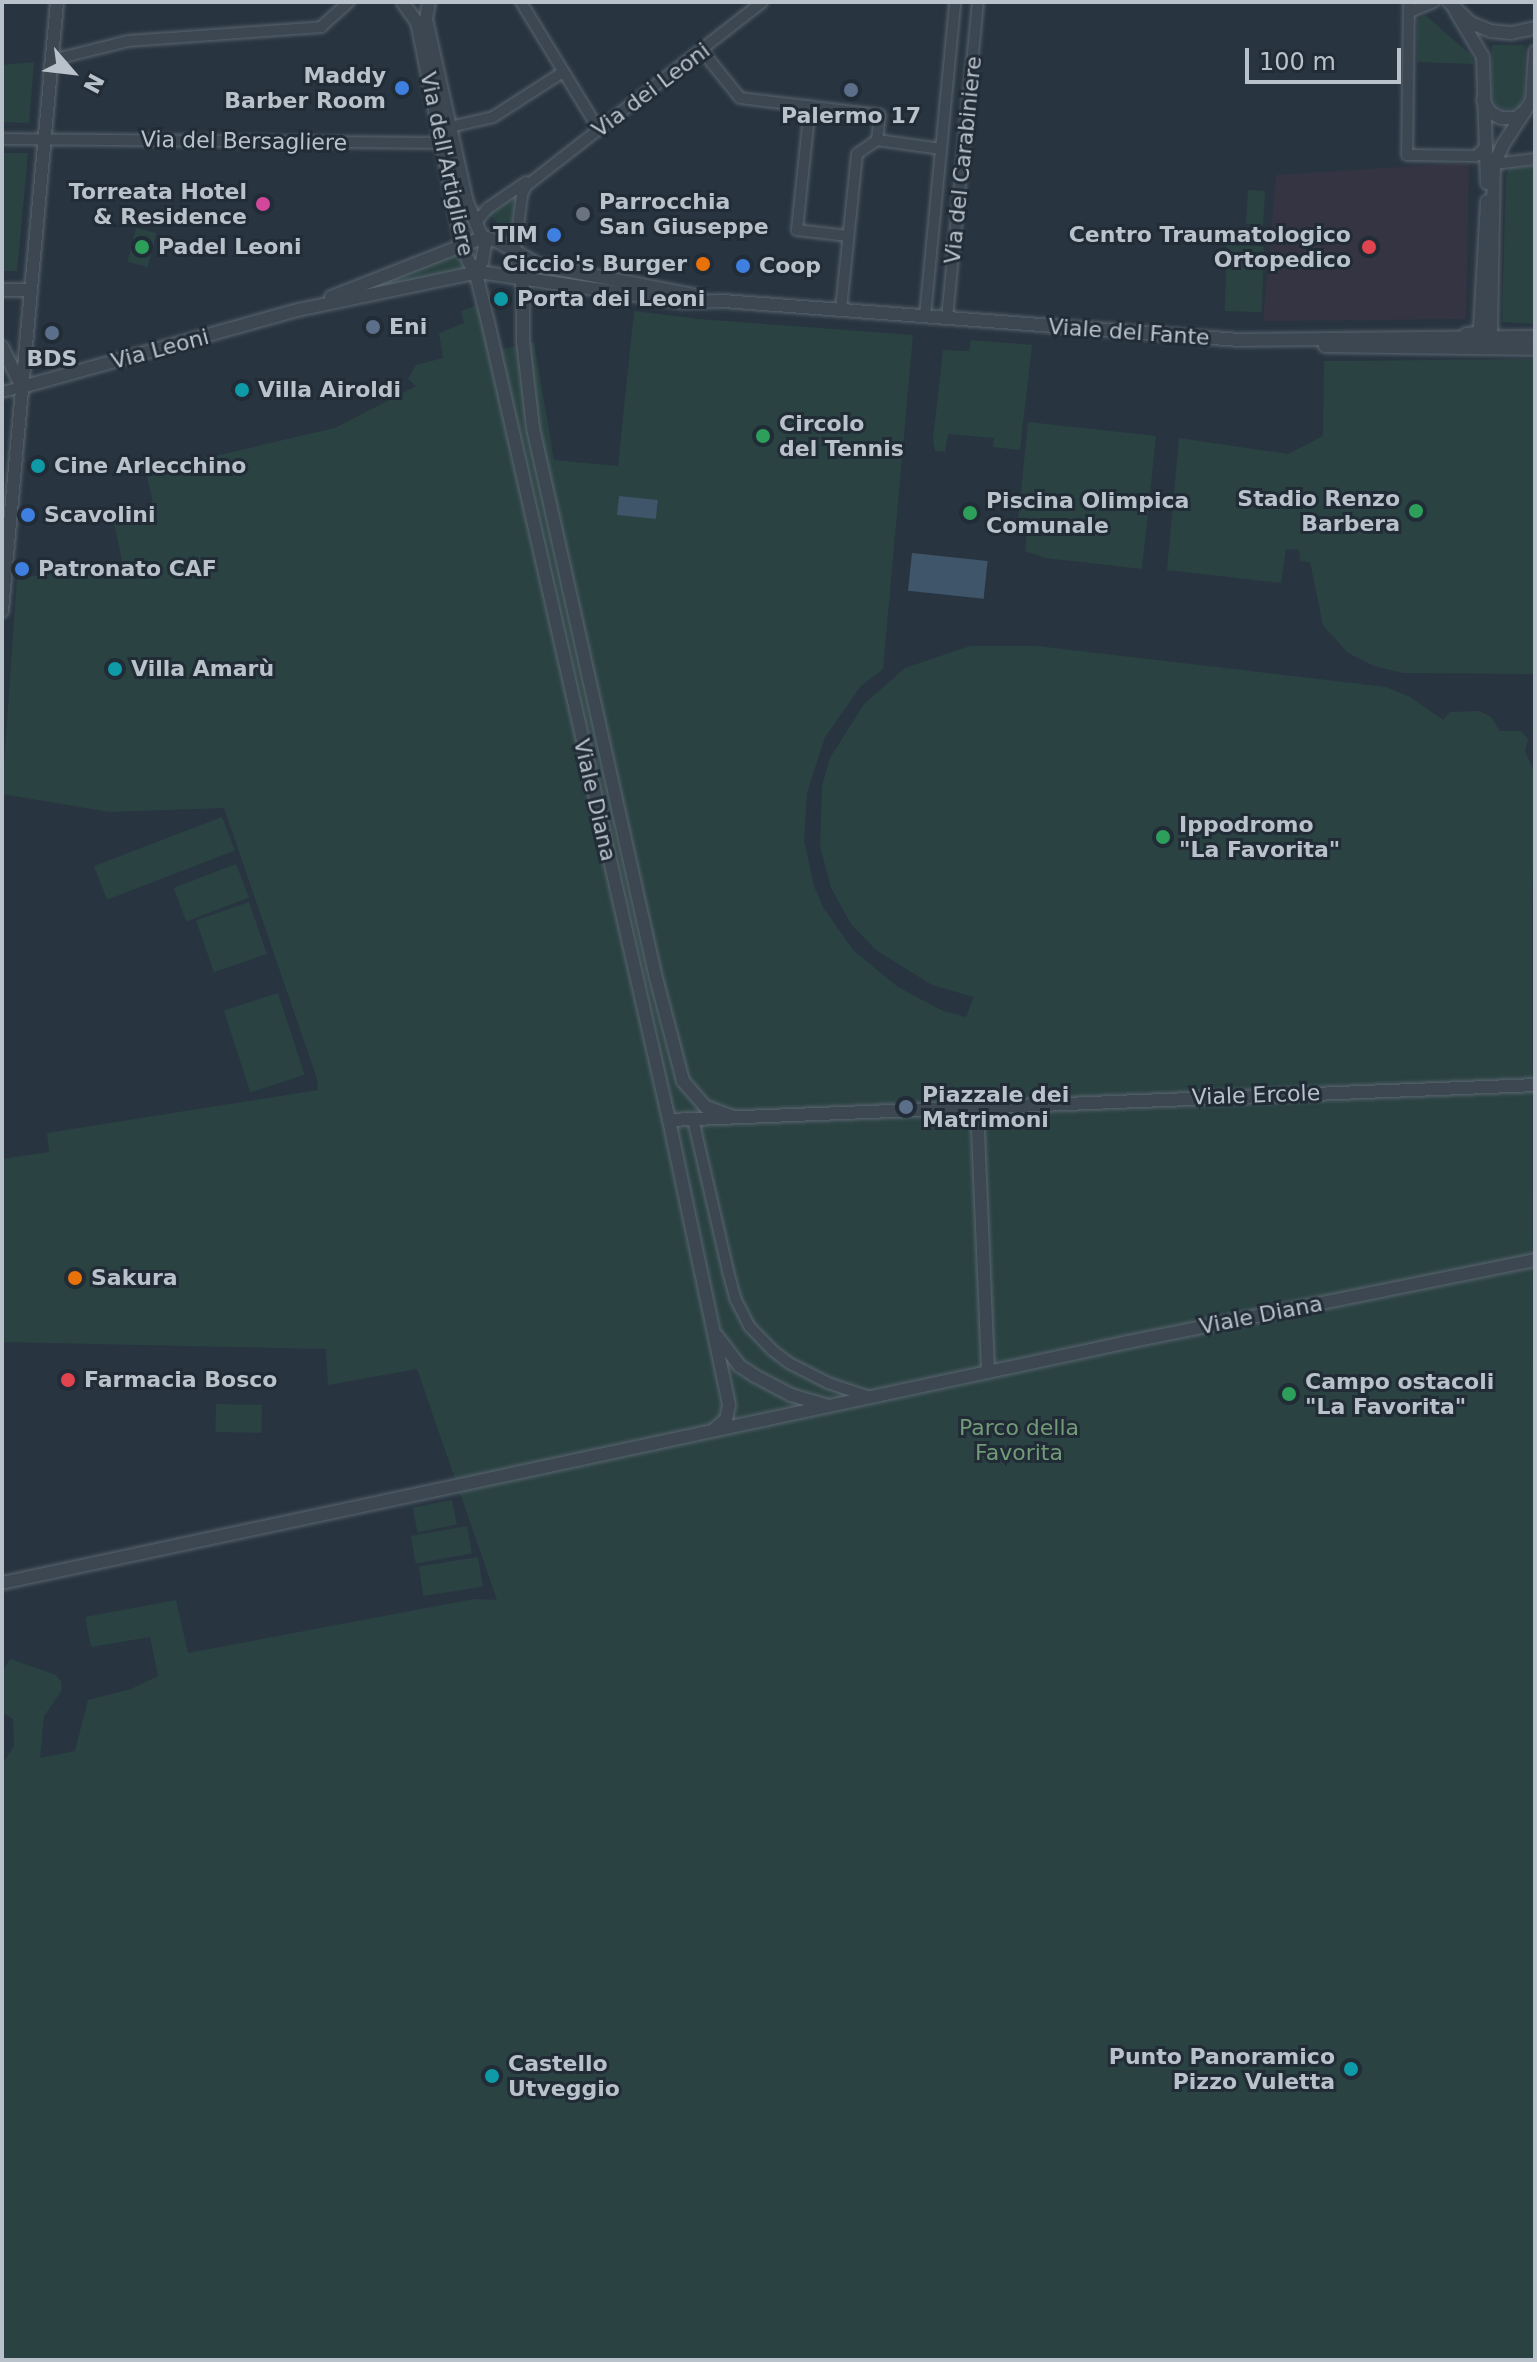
<!DOCTYPE html>
<meta charset="utf-8">
<style>
body{margin:0}
#map{position:relative;width:1537px;height:2362px;overflow:hidden;background:#283541;font-family:"DejaVu Sans",sans-serif}
div>[style]{position:absolute}
[style*='--x']{left:calc(var(--x)*1px);top:calc(var(--y)*1px);width:calc(var(--w)*1px);rotate:calc(var(--a)*1deg)}
.medical>*{inset:0;background:#353443}
.green>*{inset:0;background:#2a4242;transform-origin:0 0}
.water>*{inset:0;background:#3f5569;transform-origin:0 0}
.roads{filter:drop-shadow(0 0 2px #5a656f) drop-shadow(0 0 2px #5a656f)}
.minor>*{height:10px;margin:-5px;padding:0 5px;transform-origin:5px;border-radius:5px;background:#3c4751}
.tertiary>*{height:12px;margin:-6px;padding:0 6px;transform-origin:6px;border-radius:6px;background:#3c4751}
.dots>*{width:22px;height:22px;translate:-50% -50%;box-sizing:border-box;border:4px solid #212c37;border-radius:50%}
span{translate:-50% -50%;white-space:nowrap;text-align:center;line-height:1.15;-webkit-text-stroke:6px #212c37;paint-order:stroke}
.poi-label{font-size:22px;color:#b9c2cb;font-weight:700}
.right{translate:-100% -50%;text-align:right}
.left{translate:0 -50%;text-align:left}
.street-label{font-size:22px;color:#b9c2cb}
.park-label{font-size:22px;color:#729b77}
.frame{position:absolute;inset:0;border:4px solid #b9c2cb;pointer-events:none}
.north{position:absolute;left:32px;top:32px;width:80px;height:80px;-webkit-text-stroke:6px #212c37;paint-order:stroke;rotate:118deg;font-size:22px;font-weight:700;line-height:32px;text-align:center;color:#b9c2cb}
.north::after{content:'';display:block;margin:auto;width:28px;height:36px;background:#b9c2cb;clip-path:polygon(50% 0,100% 100%,50% 72%,0 100%)}
.scale{position:absolute;left:1245px;top:48px;width:156px;height:36px;box-sizing:border-box;border:4px solid #b9c2cb;border-top:0;padding-left:10px;font-size:24px;line-height:28px;white-space:nowrap;color:#b9c2cb;-webkit-text-stroke:6px #212c37;paint-order:stroke}
</style>
<div id="map">
<div class="medical">
<i style="clip-path:polygon(1446px 164px,1469px 164px,1466px 319px,1263px 321px,1276px 175px)"></i>
</div>
<div class="green">
<i style="clip-path:polygon(1425px 15px,1471px 55px,1474px 64px,1417px 62px,1417px 20px)"></i>
<i style="clip-path:polygon(1492px 45px,1525px 45px,1524px 96px,1518px 107px,1507px 110px,1497px 106px,1492px 97px)"></i>
<i style="clip-path:polygon(34px 62px,29px 123px,2px 122px,2px 65px)"></i>
<i style="clip-path:polygon(2px 153px,28px 153px,17px 271px,2px 271px)"></i>
<i style="clip-path:polygon(1511px 166px,1535px 167px,1535px 324px,1502px 322px,1506px 175px)"></i>
<i style="left:1248px;top:190px;width:17px;height:34px;rotate:3deg"></i>
<i style="clip-path:polygon(517px 194px,511px 235px,489px 215px)"></i>
<i style="left:136px;top:228px;width:21px;height:35px;rotate:14deg"></i>
<i style="left:1227px;top:245px;width:37px;height:66px;rotate:2deg"></i>
<i style="clip-path:polygon(459px 254px,463px 268px,363px 293px,362px 290px)"></i>
<i style="clip-path:polygon(481px 304px,491px 352px,534px 342px,554px 460px,618px 466px,634px 311px,699px 319px,913px 335px,883px 669px,861px 686px,825px 737px,807px 793px,804px 840px,814px 886px,823px 907px,853px 950px,898px 987px,943px 1011px,966px 1017px,974px 997px,932px 985px,876px 950px,851px 924px,831px 888px,820px 846px,822px 786px,830px 758px,864px 704px,905px 668px,970px 646px,1037px 646px,1386px 687px,1410px 697px,1443px 720px,1450px 712px,1479px 711px,1491px 717px,1500px 731px,1521px 731px,1528px 739px,1525px 751px,1535px 774px,1532px 916px,1535px 2360px,2px 2360px,2px 1765px,14px 1746px,13px 1719px,2px 1712px,2px 1672px,10px 1659px,56px 1675px,61px 1681px,62px 1690px,44px 1716px,40px 1758px,75px 1751px,88px 1700px,131px 1689px,158px 1676px,150px 1637px,91px 1647px,85px 1617px,176px 1600px,188px 1653px,474px 1599px,497px 1600px,417px 1369px,328px 1385px,326px 1349px,2px 1342px,2px 1159px,49px 1152px,47px 1133px,318px 1090px,317px 1079px,224px 808px,109px 812px,2px 794px,17px 578px,123px 565px,114px 523px,156px 516px,146px 472px,335px 428px,416px 386px,408px 379px,416px 365px,443px 358px,439px 333px,464px 323px,461px 311px)"></i>
<i style="clip-path:polygon(971px 340px,1032px 345px,1020px 450px,993px 447px,994px 438px,948px 434px,945px 452px,935px 451px,933px 439px,943px 350px,969px 351px)"></i>
<i style="clip-path:polygon(1535px 359px,1535px 674px,1403px 673px,1374px 666px,1348px 653px,1323px 625px,1310px 562px,1300px 561px,1299px 550px,1286px 549px,1281px 583px,1167px 570px,1179px 438px,1288px 454px,1323px 436px,1324px 361px)"></i>
<i style="clip-path:polygon(1028px 422px,1156px 436px,1142px 569px,1045px 558px,1025px 551px,1028px 522px,1018px 521px)"></i>
<i style="left:222px;top:817px;width:36px;height:137px;rotate:69deg"></i>
<i style="left:236px;top:864px;width:36px;height:67px;rotate:69deg"></i>
<i style="left:249px;top:902px;width:55px;height:56px;rotate:71deg"></i>
<i style="left:278px;top:993px;width:86px;height:57px;rotate:72deg"></i>
<i style="left:216px;top:1404px;width:46px;height:28px;rotate:1deg"></i>
<i style="left:452px;top:1500px;width:25px;height:40px;rotate:79deg"></i>
<i style="left:467px;top:1526px;width:28px;height:57px;rotate:80deg"></i>
<i style="left:478px;top:1557px;width:30px;height:60px;rotate:81deg"></i>
</div>
<div class="water">
<i style="left:619px;top:496px;width:39px;height:19px;rotate:6deg"></i>
<i style="left:912px;top:553px;width:76px;height:38px;rotate:6deg"></i>
</div>
<div class="roads">
<div class="minor">
<i style="--x:521;--y:2;--w:150;--a:58.6"></i>
<i style="--x:1409;--y:2;--w:153;--a:90.7"></i>
<i style="--x:1407;--y:155;--w:69;--a:0.8"></i>
<i style="--x:1476;--y:156;--w:10;--a:-45"></i>
<i style="--x:1410;--y:12;--w:26;--a:-23"></i>
<i style="--x:703;--y:52;--w:59;--a:51.2"></i>
<i style="--x:740;--y:98;--w:141;--a:6.9"></i>
<i style="--x:880;--y:115;--w:25;--a:97"></i>
<i style="--x:877;--y:140;--w:24;--a:145"></i>
<i style="--x:857;--y:154;--w:157;--a:95.9"></i>
<i style="--x:52;--y:60;--w:78;--a:-14"></i>
<i style="--x:128;--y:41;--w:194;--a:-4.1"></i>
<i style="--x:321;--y:27;--w:38;--a:-42"></i>
<i style="--x:810;--y:106;--w:125;--a:96"></i>
<i style="--x:797;--y:230;--w:51;--a:6.7"></i>
<i style="--x:450;--y:127;--w:44;--a:-13.1"></i>
<i style="--x:493;--y:117;--w:83;--a:-32.7"></i>
<i style="--x:2;--y:139;--w:441;--a:0.5"></i>
<i style="--x:877;--y:140;--w:65;--a:8"></i>
<i style="--x:1494;--y:164;--w:41;--a:-7"></i>
<i style="--x:477;--y:221;--w:17;--a:-50"></i>
<i style="--x:488;--y:208;--w:46;--a:-34.4"></i>
<i style="--x:515;--y:251;--w:56;--a:-82.9"></i>
<i style="--x:522;--y:195;--w:10;--a:-66"></i>
<i style="--x:526;--y:186;--w:299;--a:-37.9"></i>
<i style="--x:925;--y:316;--w:315;--a:-84.5"></i>
<i style="--x:947;--y:318;--w:318;--a:-84.4"></i>
<i style="--x:2;--y:392;--w:21;--a:-14"></i>
<i style="--x:693;--y:1119;--w:156;--a:77"></i>
<i style="--x:728;--y:1271;--w:30;--a:75"></i>
<i style="--x:736;--y:1300;--w:30;--a:63"></i>
<i style="--x:750;--y:1327;--w:32;--a:46"></i>
<i style="--x:772;--y:1350;--w:21;--a:37"></i>
<i style="--x:789;--y:1363;--w:44;--a:27.1"></i>
<i style="--x:828;--y:1383;--w:44;--a:18.4"></i>
</div>
<div class="tertiary">
<i style="--x:429;--y:2;--w:17;--a:100"></i>
<i style="--x:426;--y:19;--w:188;--a:77.4"></i>
<i style="--x:467;--y:202;--w:46;--a:66.8"></i>
<i style="--x:485;--y:244;--w:18;--a:99"></i>
<i style="--x:482;--y:262;--w:13;--a:132"></i>
<i style="--x:1449;--y:2;--w:30;--a:44"></i>
<i style="--x:1471;--y:23;--w:22;--a:22"></i>
<i style="--x:1491;--y:31;--w:20;--a:6"></i>
<i style="--x:1511;--y:33;--w:25;--a:-12"></i>
<i style="--x:403;--y:3;--w:24;--a:54"></i>
<i style="--x:417;--y:22;--w:235;--a:78.5"></i>
<i style="--x:464;--y:252;--w:29;--a:63"></i>
<i style="--x:477;--y:278;--w:45;--a:76"></i>
<i style="--x:488;--y:322;--w:818;--a:77.22"></i>
<i style="--x:669;--y:1120;--w:291;--a:78.1"></i>
<i style="--x:729;--y:1405;--w:14;--a:102"></i>
<i style="--x:726;--y:1419;--w:15;--a:138"></i>
<i style="--x:1455;--y:10;--w:55;--a:59.2"></i>
<i style="--x:1483;--y:57;--w:126;--a:88.2"></i>
<i style="--x:1483;--y:100;--w:14;--a:60"></i>
<i style="--x:1490;--y:112;--w:13;--a:29"></i>
<i style="--x:1501;--y:118;--w:15;--a:0"></i>
<i style="--x:1516;--y:118;--w:8;--a:-40"></i>
<i style="--x:515;--y:251;--w:39;--a:78"></i>
<i style="--x:523;--y:289;--w:52;--a:90"></i>
<i style="--x:523;--y:341;--w:88;--a:83.4"></i>
<i style="--x:533;--y:428;--w:559;--a:77.4"></i>
<i style="--x:655;--y:974;--w:111;--a:75.3"></i>
<i style="--x:683;--y:1081;--w:35;--a:49"></i>
<i style="--x:706;--y:1107;--w:29;--a:20"></i>
<i style="--x:2;--y:290;--w:28;--a:0"></i>
<i style="--x:331;--y:297;--w:164;--a:-21.4"></i>
<i style="--x:484;--y:237;--w:16;--a:18"></i>
<i style="--x:499;--y:242;--w:46;--a:29.9"></i>
<i style="--x:539;--y:265;--w:163;--a:11"></i>
<i style="--x:1466;--y:334;--w:11;--a:-5"></i>
<i style="--x:1477;--y:333;--w:6;--a:-59"></i>
<i style="--x:1480;--y:328;--w:127;--a:-86.8"></i>
<i style="--x:1484;--y:343;--w:13;--a:-58"></i>
<i style="--x:1491;--y:332;--w:168;--a:-89"></i>
<i style="--x:1494;--y:164;--w:23;--a:-65"></i>
<i style="--x:1504;--y:143;--w:51;--a:-56.9"></i>
<i style="--x:1532;--y:100;--w:48;--a:-86.4"></i>
<i style="--x:1325;--y:346;--w:210;--a:0.8"></i>
<i style="--x:2;--y:347;--w:45;--a:63.4"></i>
<i style="--x:22;--y:387;--w:287;--a:-15.6"></i>
<i style="--x:298;--y:310;--w:185;--a:-11.9"></i>
<i style="--x:479;--y:272;--w:204;--a:8.4"></i>
<i style="--x:681;--y:302;--w:42;--a:-1.4"></i>
<i style="--x:723;--y:301;--w:517;--a:4.32"></i>
<i style="--x:1239;--y:340;--w:296;--a:-0.6"></i>
<i style="--x:2;--y:611;--w:611;--a:-84.84"></i>
<i style="--x:977;--y:1107;--w:265;--a:87.6"></i>
<i style="--x:669;--y:1120;--w:867;--a:-2.31"></i>
<i style="--x:717;--y:1336;--w:38;--a:53"></i>
<i style="--x:740;--y:1366;--w:18;--a:34"></i>
<i style="--x:755;--y:1376;--w:41;--a:27.8"></i>
<i style="--x:791;--y:1395;--w:36;--a:16"></i>
<i style="--x:2;--y:1583;--w:1152;--a:-12.08"></i>
<i style="--x:1128;--y:1342;--w:415;--a:-11.4"></i>
</div>
</div>
<div class="dots">
<i style="left:402px;top:88px;background:#3f7fe0"></i>
<i style="left:851px;top:90px;background:#5c6f8a"></i>
<i style="left:263px;top:204px;background:#d1479c"></i>
<i style="left:583px;top:214px;background:#6b7280"></i>
<i style="left:554px;top:235px;background:#3f7fe0"></i>
<i style="left:142px;top:247px;background:#2e9e5b"></i>
<i style="left:1369px;top:247px;background:#e0444e"></i>
<i style="left:703px;top:264px;background:#e8710a"></i>
<i style="left:743px;top:266px;background:#3f7fe0"></i>
<i style="left:501px;top:299px;background:#0f9aa8"></i>
<i style="left:373px;top:327px;background:#5c6f8a"></i>
<i style="left:52px;top:333px;background:#5c6f8a"></i>
<i style="left:242px;top:390px;background:#0f9aa8"></i>
<i style="left:763px;top:436px;background:#2e9e5b"></i>
<i style="left:38px;top:466px;background:#0f9aa8"></i>
<i style="left:1416px;top:511px;background:#2e9e5b"></i>
<i style="left:970px;top:513px;background:#2e9e5b"></i>
<i style="left:28px;top:515px;background:#3f7fe0"></i>
<i style="left:22px;top:569px;background:#3f7fe0"></i>
<i style="left:115px;top:669px;background:#0f9aa8"></i>
<i style="left:1163px;top:837px;background:#2e9e5b"></i>
<i style="left:906px;top:1107px;background:#5c6f8a"></i>
<i style="left:75px;top:1278px;background:#e8710a"></i>
<i style="left:68px;top:1380px;background:#e0444e"></i>
<i style="left:1289px;top:1394px;background:#2e9e5b"></i>
<i style="left:1351px;top:2069px;background:#0f9aa8"></i>
<i style="left:492px;top:2076px;background:#0f9aa8"></i>
</div>
<div class="poi-label">
<span class="right" style="left:386px;top:88px">Maddy<br>Barber Room</span>
<span style="left:851px;top:116px">Palermo 17</span>
<span class="right" style="left:247px;top:204px">Torreata Hotel<br>&amp; Residence</span>
<span class="left" style="left:599px;top:214px">Parrocchia<br>San Giuseppe</span>
<span class="right" style="left:1351px;top:247px">Centro Traumatologico<br>Ortopedico</span>
<span class="right" style="left:538px;top:235px">TIM</span>
<span class="left" style="left:158px;top:247px">Padel Leoni</span>
<span class="right" style="left:687px;top:264px">Ciccio's Burger</span>
<span class="left" style="left:759px;top:266px">Coop</span>
<span class="left" style="left:517px;top:299px">Porta dei Leoni</span>
<span class="left" style="left:389px;top:327px">Eni</span>
<span style="left:52px;top:359px">BDS</span>
<span class="left" style="left:258px;top:390px">Villa Airoldi</span>
<span class="left" style="left:779px;top:436px">Circolo<br>del Tennis</span>
<span class="left" style="left:54px;top:466px">Cine Arlecchino</span>
<span class="right" style="left:1400px;top:511px">Stadio Renzo<br>Barbera</span>
<span class="left" style="left:986px;top:513px">Piscina Olimpica<br>Comunale</span>
<span class="left" style="left:44px;top:515px">Scavolini</span>
<span class="left" style="left:38px;top:569px">Patronato CAF</span>
<span class="left" style="left:131px;top:669px">Villa Amarù</span>
<span class="left" style="left:1179px;top:837px">Ippodromo<br>"La Favorita"</span>
<span class="left" style="left:922px;top:1107px">Piazzale dei<br>Matrimoni</span>
<span class="left" style="left:91px;top:1278px">Sakura</span>
<span class="left" style="left:84px;top:1380px">Farmacia Bosco</span>
<span class="left" style="left:1305px;top:1394px">Campo ostacoli<br>"La Favorita"</span>
<span class="right" style="left:1335px;top:2069px">Punto Panoramico<br>Pizzo Vuletta</span>
<span class="left" style="left:508px;top:2076px">Castello<br>Utveggio</span>
</div>
<div class="street-label">
<span style="left:651px;top:90px;rotate:-37deg">Via dei Leoni</span>
<span style="left:244px;top:141px;rotate:1deg">Via del Bersagliere</span>
<span style="left:963px;top:160px;rotate:-84deg">Via del Carabiniere</span>
<span style="left:447px;top:164px;rotate:78deg">Via dell'Artigliere</span>
<span style="left:1129px;top:332px;rotate:4deg">Viale del Fante</span>
<span style="left:160px;top:349px;rotate:-15deg">Via Leoni</span>
<span style="left:595px;top:800px;rotate:77deg">Viale Diana</span>
<span style="left:1256px;top:1095px;rotate:-2deg">Viale Ercole</span>
<span style="left:1261px;top:1315px;rotate:-11deg">Viale Diana</span>
</div>
<div class="park-label">
<span style="left:1019px;top:1440px">Parco della<br>Favorita</span>
</div>
<div class="frame"></div>
<div class="north">N</div>
<div class="scale">100 m</div>
</div>
